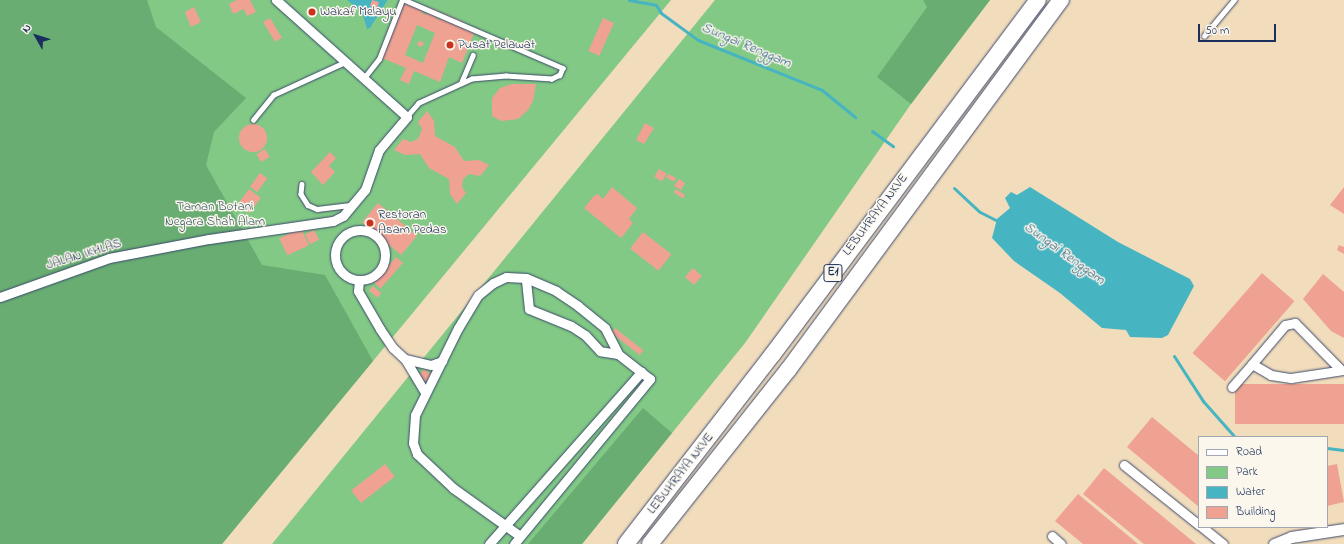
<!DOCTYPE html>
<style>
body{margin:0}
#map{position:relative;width:1344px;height:544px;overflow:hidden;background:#f1dcbc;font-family:"Indie Flower",sans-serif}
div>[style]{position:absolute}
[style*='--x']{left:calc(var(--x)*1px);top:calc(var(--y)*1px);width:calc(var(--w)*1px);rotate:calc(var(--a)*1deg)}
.green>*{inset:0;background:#82c985}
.forest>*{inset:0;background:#69ad72}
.water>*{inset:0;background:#46b4c1}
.stream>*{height:3px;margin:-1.5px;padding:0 1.5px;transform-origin:1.5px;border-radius:1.5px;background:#46b4c1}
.building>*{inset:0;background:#efa292;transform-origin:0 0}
.round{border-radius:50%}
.roads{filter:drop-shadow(0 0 1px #3b496c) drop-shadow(0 0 1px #3b496c)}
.service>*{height:4.5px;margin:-2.25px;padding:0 2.25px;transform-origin:2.25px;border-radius:2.25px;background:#fff}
.minor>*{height:9px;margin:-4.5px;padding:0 4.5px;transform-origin:4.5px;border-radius:4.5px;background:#fff}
.minor>.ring{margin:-4.5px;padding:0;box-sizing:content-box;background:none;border:9px solid #fff;border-radius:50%}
.tertiary>*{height:11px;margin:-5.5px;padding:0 5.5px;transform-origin:5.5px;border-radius:5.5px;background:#fff}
.motorway>*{height:16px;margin:-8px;padding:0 8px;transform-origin:8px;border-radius:8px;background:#fff}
.dots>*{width:11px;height:11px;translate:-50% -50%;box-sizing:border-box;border:2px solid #fbf7ec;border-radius:50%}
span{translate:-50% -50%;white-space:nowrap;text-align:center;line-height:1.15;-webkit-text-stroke:3px #fbf7ec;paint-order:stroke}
.shield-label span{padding:1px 3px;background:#fbf7ec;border:1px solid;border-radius:3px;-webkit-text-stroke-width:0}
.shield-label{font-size:12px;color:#1b2f5e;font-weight:700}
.poi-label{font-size:13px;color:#1b2f5e}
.left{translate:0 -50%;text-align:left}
.park-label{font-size:13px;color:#3a5d6a}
.street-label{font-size:13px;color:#1b2f5e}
.water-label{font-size:14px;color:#2a5e81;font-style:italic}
.legend{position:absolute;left:1198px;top:436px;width:130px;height:92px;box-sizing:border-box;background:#fbf7ec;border:1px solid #a1a7b3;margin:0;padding:5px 7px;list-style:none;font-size:12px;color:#1b2f5e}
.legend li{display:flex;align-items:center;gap:8px;height:20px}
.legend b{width:20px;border:1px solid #a1a7b3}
.north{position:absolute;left:16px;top:16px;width:40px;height:40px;-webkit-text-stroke:3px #fbf7ec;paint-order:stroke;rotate:309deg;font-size:11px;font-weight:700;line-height:16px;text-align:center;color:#1b2f5e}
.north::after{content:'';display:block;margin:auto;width:14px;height:18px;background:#1b2f5e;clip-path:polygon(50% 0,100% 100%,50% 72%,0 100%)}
.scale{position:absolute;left:1198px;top:24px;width:78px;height:18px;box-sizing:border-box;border:2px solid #1b2f5e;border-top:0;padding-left:5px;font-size:12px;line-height:14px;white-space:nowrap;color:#1b2f5e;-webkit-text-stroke:3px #fbf7ec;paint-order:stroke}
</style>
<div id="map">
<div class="green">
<i style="clip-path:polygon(0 0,671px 0,222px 544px,0 544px)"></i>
<i style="clip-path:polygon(715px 0,990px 0,911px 104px,745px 343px,582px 544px,272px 544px)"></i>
</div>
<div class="forest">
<i style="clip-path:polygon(0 0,147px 0,156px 27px,246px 98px,214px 132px,206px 165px,262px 265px,325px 275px,373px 361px,222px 544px,0 544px)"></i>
<i style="clip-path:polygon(923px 0,990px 0,911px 104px,877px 77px,927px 7px)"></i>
<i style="clip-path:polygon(643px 408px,672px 433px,582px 544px,528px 544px)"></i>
</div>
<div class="water">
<i style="clip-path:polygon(347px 0,387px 0,387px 1px,370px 28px,367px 29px,362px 12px)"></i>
<i style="clip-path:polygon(1030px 187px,1118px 242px,1190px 279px,1194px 286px,1168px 335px,1162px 338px,1130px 337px,1126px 330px,1102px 328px,1060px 293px,1014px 261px,992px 238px,997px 219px,1010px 208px,1005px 198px,1011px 192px,1017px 195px)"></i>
</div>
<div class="stream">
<i style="--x:629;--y:0;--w:27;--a:10"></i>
<i style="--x:656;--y:5;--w:9;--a:58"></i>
<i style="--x:661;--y:13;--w:46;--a:36.1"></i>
<i style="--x:698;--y:40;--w:134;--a:22"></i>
<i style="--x:822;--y:90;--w:43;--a:39.3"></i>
<i style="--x:872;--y:131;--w:26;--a:36"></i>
<i style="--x:954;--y:188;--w:35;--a:43"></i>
<i style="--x:980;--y:212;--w:22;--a:27"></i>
<i style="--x:1174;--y:356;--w:54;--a:57.2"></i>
<i style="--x:1203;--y:401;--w:48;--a:48.4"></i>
<i style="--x:1327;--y:448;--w:17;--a:7"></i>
</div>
<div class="building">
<i style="clip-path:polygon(237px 0,250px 0,256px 12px,247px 16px,244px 9px,233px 14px,229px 4px)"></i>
<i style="clip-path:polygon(372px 0,379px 2px,377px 9px,370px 6px)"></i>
<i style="clip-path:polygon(evenodd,406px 0,425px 6px,422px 13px,426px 15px,429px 7px,439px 11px,436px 18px,440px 20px,443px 13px,464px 22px,462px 28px,474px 33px,462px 63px,449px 57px,440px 82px,414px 71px,409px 84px,400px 80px,406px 68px,382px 58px,406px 0,417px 25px,435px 33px,423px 63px,405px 55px,417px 25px)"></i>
<i style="clip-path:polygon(312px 6px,318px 12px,313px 18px,307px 12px)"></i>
<i style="clip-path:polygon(194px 7px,201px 22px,191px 27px,185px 12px)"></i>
<i style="left:270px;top:18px;width:23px;height:8px;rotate:59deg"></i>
<i style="left:603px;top:18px;width:12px;height:36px;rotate:24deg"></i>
<i style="clip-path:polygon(419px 41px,424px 42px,422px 47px,417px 45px)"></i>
<i style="clip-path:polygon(512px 84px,536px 84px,533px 101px,528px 110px,518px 119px,501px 121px,492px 116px,492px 98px,500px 88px)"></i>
<i style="clip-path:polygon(427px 111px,434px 121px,435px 136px,455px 147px,464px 161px,479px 160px,489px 165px,480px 176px,469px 174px,463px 179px,462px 187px,466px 193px,457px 204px,450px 194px,449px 179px,429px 168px,420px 154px,405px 155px,394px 150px,403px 139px,411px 142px,418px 139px,422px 129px,418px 122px)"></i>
<i style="clip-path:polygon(645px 123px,654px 128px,644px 144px,636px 140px)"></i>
<i class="round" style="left:239px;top:124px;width:28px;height:28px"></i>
<i style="left:265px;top:149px;width:9px;height:10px;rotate:58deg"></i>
<i style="clip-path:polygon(330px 152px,336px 158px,329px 166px,335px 172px,323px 185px,311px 172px)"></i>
<i style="left:659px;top:169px;width:9px;height:9px;rotate:32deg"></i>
<i style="left:260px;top:173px;width:9px;height:17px;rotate:36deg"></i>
<i style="left:668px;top:174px;width:9px;height:4px;rotate:27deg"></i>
<i style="clip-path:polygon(679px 179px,685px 183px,681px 190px,674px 186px)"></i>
<i style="clip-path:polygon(612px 187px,637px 208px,629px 219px,633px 223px,621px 238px,584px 208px,594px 196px,598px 194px,603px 199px)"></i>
<i style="clip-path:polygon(1344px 187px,1344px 214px,1330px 205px)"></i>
<i style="left:249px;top:189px;width:15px;height:19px;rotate:37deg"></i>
<i style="left:676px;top:189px;width:11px;height:4px;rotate:34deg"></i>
<i style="left:378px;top:203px;width:51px;height:25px;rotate:40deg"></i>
<i style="left:301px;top:228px;width:19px;height:24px;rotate:65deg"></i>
<i style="left:314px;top:230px;width:11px;height:10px;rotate:63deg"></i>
<i style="left:643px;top:232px;width:36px;height:21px;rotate:38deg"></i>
<i style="clip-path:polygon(1339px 245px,1344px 247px,1344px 254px,1337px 250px)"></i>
<i style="left:396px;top:257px;width:9px;height:34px;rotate:41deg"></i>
<i style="left:693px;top:268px;width:12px;height:12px;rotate:42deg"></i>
<i style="left:1262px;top:273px;width:43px;height:106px;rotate:41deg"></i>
<i style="clip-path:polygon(1323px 274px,1344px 292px,1344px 338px,1331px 331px,1303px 299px)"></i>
<i style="left:373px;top:286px;width:11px;height:6px;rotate:41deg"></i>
<i style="left:615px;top:328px;width:36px;height:6px;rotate:38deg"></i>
<i style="left:424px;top:369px;width:9px;height:9px;rotate:36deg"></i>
<i style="left:1344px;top:384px;width:40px;height:109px;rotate:90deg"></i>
<i style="clip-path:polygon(1152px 417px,1199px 456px,1199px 507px,1127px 447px)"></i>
<i style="left:385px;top:464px;width:16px;height:43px;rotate:52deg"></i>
<i style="clip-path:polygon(1337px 464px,1344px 502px,1327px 506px,1327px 466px)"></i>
<i style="clip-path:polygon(1104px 468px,1196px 544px,1144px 544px,1083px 494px)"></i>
<i style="clip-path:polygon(1078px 494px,1138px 544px,1083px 544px,1055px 521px)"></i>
</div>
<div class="roads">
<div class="service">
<i style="--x:405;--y:0;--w:172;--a:23.3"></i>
<i style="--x:563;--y:68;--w:8;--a:113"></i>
<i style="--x:560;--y:75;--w:9;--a:153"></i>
<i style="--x:552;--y:79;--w:46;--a:-176.3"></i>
<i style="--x:506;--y:76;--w:34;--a:175"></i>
<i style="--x:472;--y:79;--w:58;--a:155.6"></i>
<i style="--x:419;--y:103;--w:18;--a:131"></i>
<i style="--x:1204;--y:36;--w:47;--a:-50.2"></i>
<i style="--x:364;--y:78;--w:24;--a:-52"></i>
<i style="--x:379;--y:59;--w:63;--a:-68.7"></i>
<i style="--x:461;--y:83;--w:30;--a:-67"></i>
<i style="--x:253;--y:120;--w:32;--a:-51"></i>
<i style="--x:273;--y:95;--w:79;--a:-24.6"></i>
<i style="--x:302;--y:184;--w:10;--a:96"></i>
<i style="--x:301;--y:194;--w:13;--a:58"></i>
<i style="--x:308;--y:205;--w:10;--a:24"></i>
<i style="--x:317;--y:209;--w:33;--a:-7"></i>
</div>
<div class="minor">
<i class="ring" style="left:335px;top:230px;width:41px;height:41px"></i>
<i style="--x:526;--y:278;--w:33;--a:23"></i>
<i style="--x:556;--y:291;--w:27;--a:34"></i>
<i style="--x:578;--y:306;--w:35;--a:39"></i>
<i style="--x:605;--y:328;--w:29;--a:63"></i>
<i style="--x:359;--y:280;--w:11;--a:95"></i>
<i style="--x:358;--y:291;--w:44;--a:59.9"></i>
<i style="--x:380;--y:329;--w:23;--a:56"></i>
<i style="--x:393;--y:348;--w:16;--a:43"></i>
<i style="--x:405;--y:359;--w:37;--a:59"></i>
<i style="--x:0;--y:297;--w:116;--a:-19.7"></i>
<i style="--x:109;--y:258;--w:102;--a:-10.8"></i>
<i style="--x:209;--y:239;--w:125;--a:-8.3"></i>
<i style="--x:333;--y:221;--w:11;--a:-27"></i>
<i style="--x:343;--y:216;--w:34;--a:-50"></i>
<i style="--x:365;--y:190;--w:42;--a:-70.7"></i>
<i style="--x:379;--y:150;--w:43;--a:-49.7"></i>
<i style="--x:407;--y:117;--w:176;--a:-138.2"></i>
<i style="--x:405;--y:359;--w:27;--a:13"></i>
<i style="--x:431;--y:365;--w:12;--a:-20"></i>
<i style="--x:1341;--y:370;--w:66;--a:-134.4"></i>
<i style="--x:1295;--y:323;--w:10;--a:169"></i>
<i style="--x:1285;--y:325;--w:51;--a:130.2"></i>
<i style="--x:1252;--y:364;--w:22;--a:30"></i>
<i style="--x:1271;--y:375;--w:20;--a:9"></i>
<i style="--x:1291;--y:378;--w:54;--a:-8.6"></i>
<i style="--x:1232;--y:387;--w:30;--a:-49"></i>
<i style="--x:1124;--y:465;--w:96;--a:38.7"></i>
<i style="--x:1202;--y:527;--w:27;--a:39"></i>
<i style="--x:1052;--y:536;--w:12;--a:42"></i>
<i style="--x:489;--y:544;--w:230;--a:-48.5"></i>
<i style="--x:514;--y:544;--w:214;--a:-50.5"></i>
<i style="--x:650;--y:379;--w:41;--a:-142"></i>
<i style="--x:618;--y:354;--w:18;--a:-171"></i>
<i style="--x:600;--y:351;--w:22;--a:-133"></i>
<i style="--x:585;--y:335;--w:17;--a:-147"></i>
<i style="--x:571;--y:326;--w:45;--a:-158"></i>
<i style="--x:529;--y:309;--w:31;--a:-96"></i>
<i style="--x:526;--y:278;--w:20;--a:-177"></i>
<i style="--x:506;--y:277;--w:14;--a:155"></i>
<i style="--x:493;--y:283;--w:19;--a:141"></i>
<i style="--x:478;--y:295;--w:39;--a:121"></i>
<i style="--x:458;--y:328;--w:97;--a:116.3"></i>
<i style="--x:415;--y:415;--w:28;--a:94"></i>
<i style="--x:413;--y:443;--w:12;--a:70"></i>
<i style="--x:417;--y:454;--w:50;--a:43.4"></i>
<i style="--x:453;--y:488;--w:82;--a:35.6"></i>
</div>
<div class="tertiary">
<i style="--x:1274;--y:544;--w:18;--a:-22"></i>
<i style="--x:1291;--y:537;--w:54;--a:-8.6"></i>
</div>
<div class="motorway">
<i style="--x:626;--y:544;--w:240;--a:-52.3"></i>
<i style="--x:773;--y:354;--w:442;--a:-53.2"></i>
<i style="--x:650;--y:544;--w:222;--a:-51.6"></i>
<i style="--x:788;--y:370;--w:460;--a:-53.6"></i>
</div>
</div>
<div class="dots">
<i style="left:312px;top:12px;background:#c8321e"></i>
<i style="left:450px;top:45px;background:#c8321e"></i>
<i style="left:370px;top:223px;background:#c8321e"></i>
</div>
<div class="shield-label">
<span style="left:833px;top:273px">E1</span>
</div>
<div class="poi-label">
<span class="left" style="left:320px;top:12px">Wakaf Melayu</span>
<span class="left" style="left:458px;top:45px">Pusat Pelawat</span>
<span class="left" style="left:378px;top:223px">Restoran<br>Asam Pedas</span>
</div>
<div class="park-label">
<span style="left:215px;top:215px">Taman Botani<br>Negara Shah Alam</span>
</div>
<div class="street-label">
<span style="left:876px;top:215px;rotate:-53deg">LEBUHRAYA NKVE</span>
<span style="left:84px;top:255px;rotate:-17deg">JALAN IKHLAS</span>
<span style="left:681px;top:474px;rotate:-52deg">LEBUHRAYA NKVE</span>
</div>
<div class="water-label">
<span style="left:746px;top:46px;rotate:23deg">Sungai Renggam</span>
<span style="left:1064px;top:254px;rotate:36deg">Sungai Renggam</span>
</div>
<ul class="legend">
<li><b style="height:5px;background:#fff"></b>Road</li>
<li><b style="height:11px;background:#82c985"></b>Park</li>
<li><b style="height:11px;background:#46b4c1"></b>Water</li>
<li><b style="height:11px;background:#efa292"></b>Building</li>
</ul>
<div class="north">N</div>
<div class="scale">50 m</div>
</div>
